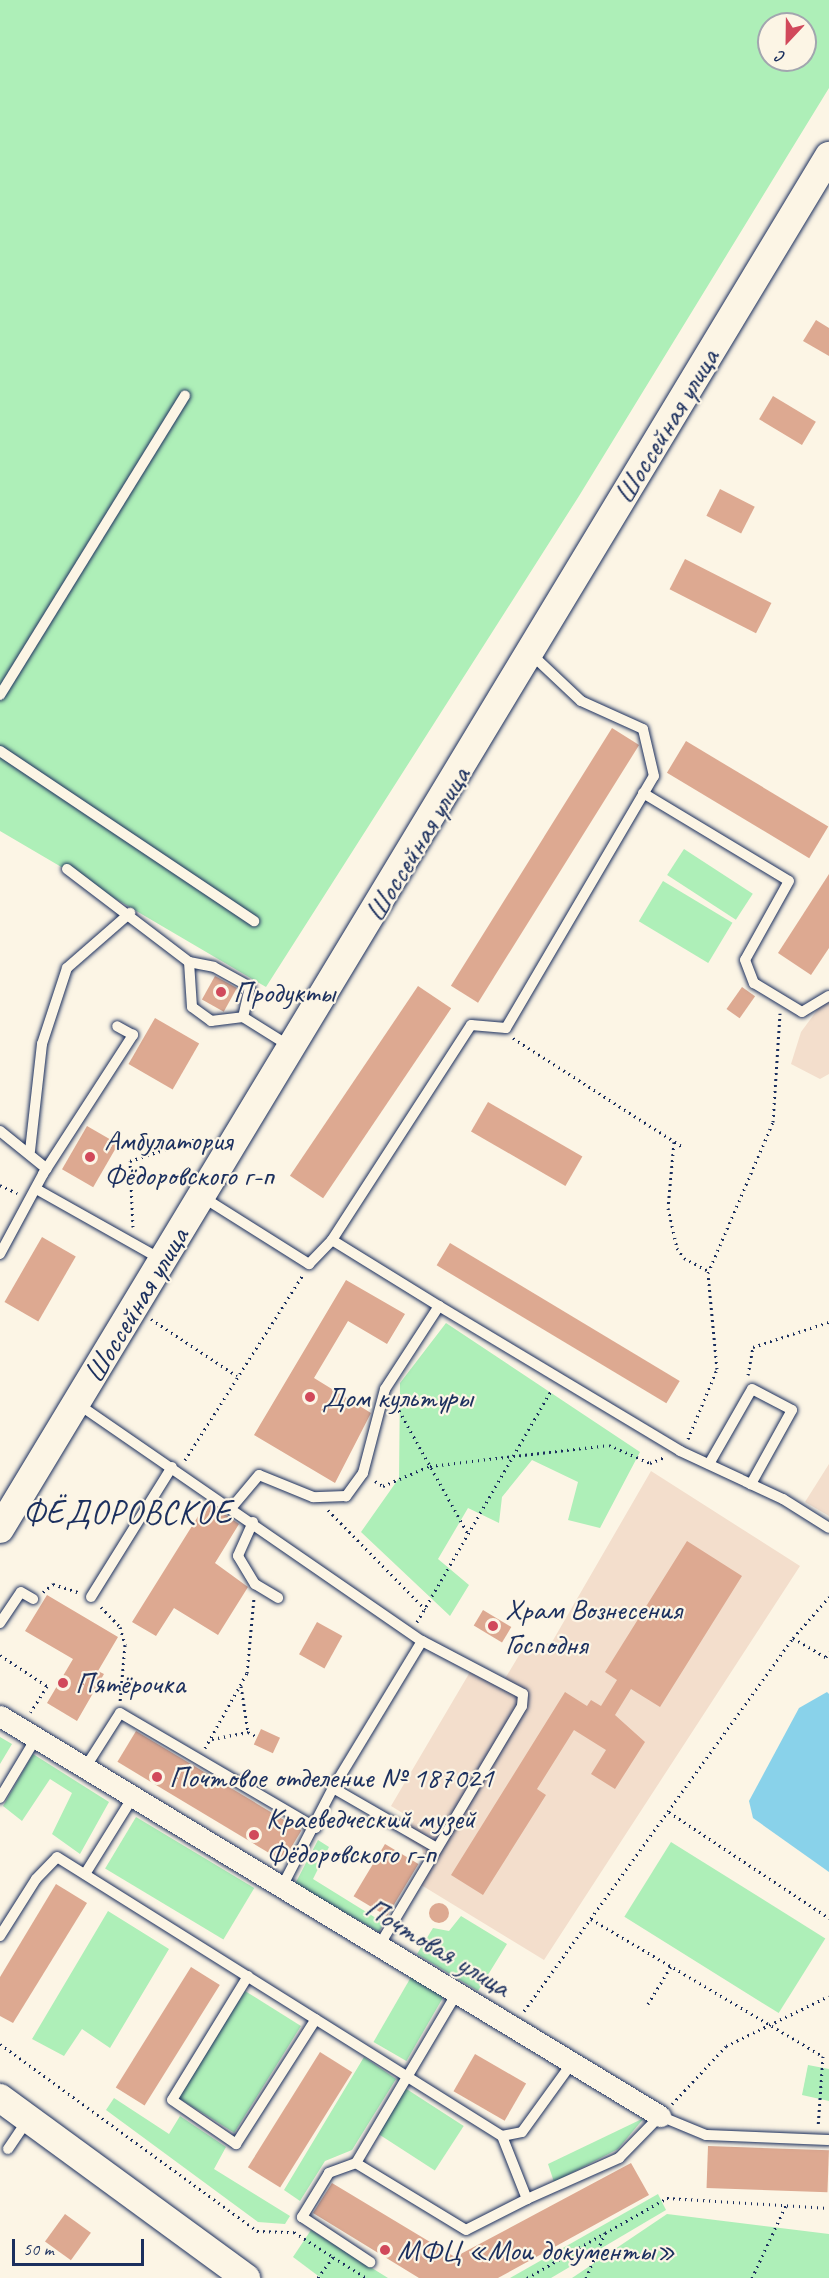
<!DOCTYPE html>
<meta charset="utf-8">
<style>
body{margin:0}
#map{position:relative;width:829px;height:2278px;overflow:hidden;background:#fcf5e5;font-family:Caveat,sans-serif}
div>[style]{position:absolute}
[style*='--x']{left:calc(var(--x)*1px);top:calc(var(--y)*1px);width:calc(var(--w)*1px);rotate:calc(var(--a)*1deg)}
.built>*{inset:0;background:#f3decc}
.green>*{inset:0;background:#aeefb8;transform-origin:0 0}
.water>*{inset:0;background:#89d2ea}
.building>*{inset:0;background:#dda991;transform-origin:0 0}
.round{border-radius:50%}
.path>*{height:3px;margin-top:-1.5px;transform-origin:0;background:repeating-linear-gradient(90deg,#1b2f5e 0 1.5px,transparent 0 6px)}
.roads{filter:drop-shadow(0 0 2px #1b2f5e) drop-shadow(0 0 2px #1b2f5e)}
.lane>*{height:10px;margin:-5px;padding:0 5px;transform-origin:5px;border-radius:5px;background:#fcf5e5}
.street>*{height:21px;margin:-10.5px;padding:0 10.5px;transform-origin:10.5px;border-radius:10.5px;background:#fcf5e5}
.secondary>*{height:28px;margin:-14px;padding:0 14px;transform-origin:14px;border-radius:14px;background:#fcf5e5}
.dots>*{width:16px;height:16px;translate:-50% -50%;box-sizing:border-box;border:3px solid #fcf5e5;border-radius:50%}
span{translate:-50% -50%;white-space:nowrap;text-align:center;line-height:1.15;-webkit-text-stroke:4.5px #fcf5e5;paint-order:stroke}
.street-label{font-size:30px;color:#1b2f5e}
.poi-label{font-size:30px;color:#1b2f5e}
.left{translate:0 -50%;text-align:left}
.quarter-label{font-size:33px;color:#1b2f5e;letter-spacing:1.5px}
.north{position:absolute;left:757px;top:12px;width:60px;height:60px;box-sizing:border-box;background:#fcf5e5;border:2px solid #a2a6af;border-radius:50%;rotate:202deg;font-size:16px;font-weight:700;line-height:24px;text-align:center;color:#1b2f5e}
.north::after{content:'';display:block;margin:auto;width:21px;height:27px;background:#d1495b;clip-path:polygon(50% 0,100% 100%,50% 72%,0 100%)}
.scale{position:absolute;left:12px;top:2239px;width:132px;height:27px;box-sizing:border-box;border:3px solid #1b2f5e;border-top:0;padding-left:8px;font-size:18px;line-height:21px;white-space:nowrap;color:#1b2f5e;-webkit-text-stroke:4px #fcf5e5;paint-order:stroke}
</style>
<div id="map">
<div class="built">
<i style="clip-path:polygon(829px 994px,829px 1074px,820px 1079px,791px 1064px,801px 1032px)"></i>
<i style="clip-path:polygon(829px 1464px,829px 1516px,805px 1502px)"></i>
<i style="clip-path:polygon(651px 1471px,800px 1566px,544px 1960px,413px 1880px,424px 1860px,422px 1848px,405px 1837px,414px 1820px,391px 1806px,470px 1672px,500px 1687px,521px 1652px,552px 1642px)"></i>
</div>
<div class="green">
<i style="clip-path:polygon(evenodd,0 0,829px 0,829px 88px,579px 496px,266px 987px,0 831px,0 0,769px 24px,805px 24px,805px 60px,769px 60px,769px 24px)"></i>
<i style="left:684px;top:849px;width:82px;height:31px;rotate:33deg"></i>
<i style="left:663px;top:881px;width:81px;height:47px;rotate:31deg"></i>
<i style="clip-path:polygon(446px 1323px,640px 1452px,600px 1528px,568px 1520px,578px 1482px,532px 1460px,502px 1497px,499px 1523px,468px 1508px,438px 1559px,469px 1585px,450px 1616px,361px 1532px,399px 1478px,400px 1383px)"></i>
<i style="clip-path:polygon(0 1737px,12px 1744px,0 1764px)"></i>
<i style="clip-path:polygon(33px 1754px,109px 1802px,80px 1854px,52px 1834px,72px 1793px,50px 1779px,22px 1821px,3px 1806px)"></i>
<i style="left:136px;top:1817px;width:138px;height:60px;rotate:31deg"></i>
<i style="clip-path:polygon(318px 1840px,329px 1847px,313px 1879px,384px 1923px,379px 1932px,295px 1884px)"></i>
<i style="left:671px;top:1842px;width:182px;height:88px;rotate:32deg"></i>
<i style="clip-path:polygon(108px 1911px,169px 1949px,110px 2048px,82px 2029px,64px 2056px,32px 2039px)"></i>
<i style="clip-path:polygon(461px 1916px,507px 1944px,478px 1991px,417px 1954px,433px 1928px,449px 1931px)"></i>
<i style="left:411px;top:1977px;width:38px;height:75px;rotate:30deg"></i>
<i style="left:245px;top:1991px;width:66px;height:126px;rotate:32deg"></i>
<i style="clip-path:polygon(364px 2057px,396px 2079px,352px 2150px,325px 2161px,300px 2201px,284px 2190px)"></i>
<i style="clip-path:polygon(808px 2065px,829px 2069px,829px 2101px,802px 2095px)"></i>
<i style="left:405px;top:2088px;width:70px;height:53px;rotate:33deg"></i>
<i style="clip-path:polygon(114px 2098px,169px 2134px,180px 2116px,226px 2147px,214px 2169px,290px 2216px,285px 2224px,258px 2222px,106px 2110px)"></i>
<i style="clip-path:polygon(644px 2118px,618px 2149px,554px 2182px,548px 2164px)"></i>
<i style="clip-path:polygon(658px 2194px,666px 2210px,551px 2278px,510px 2278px)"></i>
<i style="clip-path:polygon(667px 2214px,829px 2234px,829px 2278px,572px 2278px)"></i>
<i style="clip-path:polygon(311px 2230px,388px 2278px,321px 2278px,293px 2257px)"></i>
</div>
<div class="water">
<i style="clip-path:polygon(827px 1692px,829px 1694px,829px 1872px,753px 1818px,749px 1801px,799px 1708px)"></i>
</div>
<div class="building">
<i style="clip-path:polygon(816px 320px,829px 328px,829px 356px,803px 341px)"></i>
<i style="left:773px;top:396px;width:50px;height:27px;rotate:31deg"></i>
<i style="left:720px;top:489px;width:39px;height:30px;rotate:27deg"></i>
<i style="left:685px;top:559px;width:97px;height:34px;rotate:27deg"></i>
<i style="left:612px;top:728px;width:32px;height:304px;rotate:32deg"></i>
<i style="left:686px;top:741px;width:166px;height:37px;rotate:31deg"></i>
<i style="clip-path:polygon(829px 874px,829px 948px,811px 975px,778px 953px)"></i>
<i style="left:215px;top:976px;width:25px;height:27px;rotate:29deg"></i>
<i style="left:418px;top:986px;width:40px;height:229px;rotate:34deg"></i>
<i style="left:742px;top:987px;width:16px;height:27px;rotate:35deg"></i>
<i style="left:155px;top:1018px;width:51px;height:53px;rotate:30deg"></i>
<i style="left:488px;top:1102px;width:109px;height:34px;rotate:30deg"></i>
<i style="left:87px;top:1126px;width:36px;height:50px;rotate:30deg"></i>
<i style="left:42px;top:1237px;width:39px;height:75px;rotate:30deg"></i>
<i style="left:450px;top:1243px;width:268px;height:26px;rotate:31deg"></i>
<i style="clip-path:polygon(346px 1280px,405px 1314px,387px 1344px,348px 1321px,314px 1378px,371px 1413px,335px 1483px,254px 1435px)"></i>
<i style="clip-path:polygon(207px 1502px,239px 1524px,215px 1563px,248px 1587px,218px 1635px,174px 1608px,156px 1636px,132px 1622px)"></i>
<i style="clip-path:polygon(687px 1541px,742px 1576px,660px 1707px,631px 1689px,615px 1715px,645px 1742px,615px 1789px,591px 1774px,606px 1750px,574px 1730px,537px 1789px,546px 1795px,483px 1895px,451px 1875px,565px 1692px,587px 1706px,591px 1700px,601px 1706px,617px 1680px,605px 1672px)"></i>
<i style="clip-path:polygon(47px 1595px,118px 1637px,98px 1671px,104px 1674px,77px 1721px,47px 1703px,73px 1659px,25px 1631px)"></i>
<i style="left:483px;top:1610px;width:33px;height:18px;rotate:31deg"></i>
<i style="left:317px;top:1622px;width:29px;height:37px;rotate:29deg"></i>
<i style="left:261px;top:1729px;width:21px;height:17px;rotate:25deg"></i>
<i style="left:136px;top:1731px;width:193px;height:36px;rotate:31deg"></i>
<i style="left:385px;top:1844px;width:39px;height:61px;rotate:31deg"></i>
<i style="clip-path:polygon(56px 1884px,87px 1903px,13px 2023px,0 2016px,0 1977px)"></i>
<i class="round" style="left:429px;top:1903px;width:20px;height:20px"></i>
<i style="left:191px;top:1967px;width:34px;height:142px;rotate:32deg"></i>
<i style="left:320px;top:2052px;width:38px;height:136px;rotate:32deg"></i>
<i style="left:475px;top:2054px;width:59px;height:43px;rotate:30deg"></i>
<i style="left:708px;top:2146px;width:121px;height:42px;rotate:2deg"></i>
<i style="clip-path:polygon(631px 2163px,649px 2195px,498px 2278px,419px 2278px,313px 2213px,332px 2183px,455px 2257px)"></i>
<i style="left:65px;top:2214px;width:32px;height:34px;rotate:36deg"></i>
</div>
<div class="path">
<i style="--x:513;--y:1038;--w:202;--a:32.7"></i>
<i style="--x:674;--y:1142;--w:66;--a:95.2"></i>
<i style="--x:668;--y:1208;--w:41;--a:77.3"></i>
<i style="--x:677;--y:1248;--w:12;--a:55"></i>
<i style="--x:684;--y:1258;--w:27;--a:28"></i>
<i style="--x:0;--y:1185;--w:19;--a:25"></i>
<i style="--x:133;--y:1227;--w:66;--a:-92.6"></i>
<i style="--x:130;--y:1161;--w:76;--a:-18.4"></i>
<i style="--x:151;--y:1319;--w:103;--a:33.5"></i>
<i style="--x:748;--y:1375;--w:28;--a:-80"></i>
<i style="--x:753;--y:1347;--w:80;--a:-18.2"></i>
<i style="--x:396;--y:1405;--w:148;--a:60.8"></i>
<i style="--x:688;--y:1439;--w:76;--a:-67.5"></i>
<i style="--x:717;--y:1369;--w:96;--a:-95.4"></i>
<i style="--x:708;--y:1273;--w:164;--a:-66.7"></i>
<i style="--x:773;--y:1122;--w:109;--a:-86.3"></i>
<i style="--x:185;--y:1460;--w:218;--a:-57.5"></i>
<i style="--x:375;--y:1481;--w:9;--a:32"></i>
<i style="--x:383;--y:1486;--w:51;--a:-23.1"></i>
<i style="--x:430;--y:1466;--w:180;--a:-6.7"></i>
<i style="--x:609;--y:1445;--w:45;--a:23.7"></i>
<i style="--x:650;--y:1463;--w:16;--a:-22"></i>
<i style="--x:328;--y:1510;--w:139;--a:45.6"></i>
<i style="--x:43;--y:1592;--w:13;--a:-39"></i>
<i style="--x:53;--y:1584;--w:26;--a:18"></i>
<i style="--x:101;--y:1607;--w:28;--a:46"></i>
<i style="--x:120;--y:1627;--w:19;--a:74"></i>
<i style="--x:125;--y:1645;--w:57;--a:95"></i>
<i style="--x:417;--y:1622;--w:269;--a:-59.9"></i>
<i style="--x:793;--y:1638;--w:42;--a:30.3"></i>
<i style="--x:0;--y:1655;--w:56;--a:33.4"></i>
<i style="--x:47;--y:1686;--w:31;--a:122"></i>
<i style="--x:826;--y:1657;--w:6;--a:-59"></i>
<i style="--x:241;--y:1686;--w:47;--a:81.3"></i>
<i style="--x:212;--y:1739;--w:37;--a:-11"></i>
<i style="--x:248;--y:1732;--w:9;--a:27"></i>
<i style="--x:205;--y:1748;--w:86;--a:-60.8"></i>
<i style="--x:247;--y:1673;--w:75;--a:-84.7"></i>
<i style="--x:669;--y:1812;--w:192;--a:33.5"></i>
<i style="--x:591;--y:1919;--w:269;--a:30.6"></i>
<i style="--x:823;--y:2056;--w:71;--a:94"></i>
<i style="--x:648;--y:2004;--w:44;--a:-58.8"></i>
<i style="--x:524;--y:2011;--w:460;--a:-54.2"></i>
<i style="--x:793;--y:1638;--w:55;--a:-48.7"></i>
<i style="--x:0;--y:2044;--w:318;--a:36"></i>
<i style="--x:257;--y:2231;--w:37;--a:2"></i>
<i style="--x:294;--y:2232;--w:46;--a:32.7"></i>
<i style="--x:333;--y:2257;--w:26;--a:126"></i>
<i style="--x:672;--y:2104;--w:79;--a:-47"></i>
<i style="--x:726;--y:2046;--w:114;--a:-25.9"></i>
<i style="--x:333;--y:2257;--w:39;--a:32"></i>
<i style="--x:527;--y:2278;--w:88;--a:-30.1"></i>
<i style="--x:586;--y:2278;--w:49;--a:-67.1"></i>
<i style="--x:605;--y:2233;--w:71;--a:-29.4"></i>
<i style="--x:667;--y:2198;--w:162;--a:3.5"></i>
<i style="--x:752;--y:2278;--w:81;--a:-65"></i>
</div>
<div class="roads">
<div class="lane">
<i style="--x:0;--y:695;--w:352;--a:-58.3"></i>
<i style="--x:0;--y:751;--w:306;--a:33.8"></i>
<i style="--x:643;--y:793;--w:170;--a:31.1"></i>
<i style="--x:789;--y:881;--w:90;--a:119.1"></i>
<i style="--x:745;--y:960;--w:25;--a:69"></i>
<i style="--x:754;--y:983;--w:56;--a:31.1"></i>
<i style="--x:802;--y:1012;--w:31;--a:-31"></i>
<i style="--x:67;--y:869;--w:153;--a:37.3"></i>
<i style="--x:189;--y:962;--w:25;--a:11"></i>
<i style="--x:214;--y:967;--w:41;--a:29.1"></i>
<i style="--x:250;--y:987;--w:31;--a:103"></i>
<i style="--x:243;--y:1017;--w:57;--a:32"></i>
<i style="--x:189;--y:962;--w:45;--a:86.2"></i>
<i style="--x:192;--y:1007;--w:24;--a:36"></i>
<i style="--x:211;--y:1021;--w:32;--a:-7"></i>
<i style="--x:0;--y:1131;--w:60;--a:39"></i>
<i style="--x:30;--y:1151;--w:108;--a:-83.6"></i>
<i style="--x:42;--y:1044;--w:80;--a:-71.8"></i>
<i style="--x:67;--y:968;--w:84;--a:-41.1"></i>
<i style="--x:38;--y:1190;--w:142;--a:29.4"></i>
<i style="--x:201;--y:1196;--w:128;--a:32.2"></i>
<i style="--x:309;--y:1264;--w:33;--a:-46"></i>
<i style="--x:332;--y:1240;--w:126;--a:31.7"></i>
<i style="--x:439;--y:1306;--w:99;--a:123"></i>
<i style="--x:385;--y:1389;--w:87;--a:104.7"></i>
<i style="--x:363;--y:1473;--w:29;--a:126"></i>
<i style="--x:346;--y:1496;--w:33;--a:178"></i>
<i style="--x:313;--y:1497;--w:58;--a:-157.8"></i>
<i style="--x:259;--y:1475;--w:40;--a:130"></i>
<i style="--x:332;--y:1240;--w:256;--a:-57.1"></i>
<i style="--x:471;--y:1025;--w:35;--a:5"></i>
<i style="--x:506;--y:1028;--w:292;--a:-59.6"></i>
<i style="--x:654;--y:776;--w:48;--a:-103.2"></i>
<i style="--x:643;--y:729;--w:68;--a:-155.7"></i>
<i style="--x:581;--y:701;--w:70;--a:-136.7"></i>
<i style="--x:0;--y:1254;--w:91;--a:-61.7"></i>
<i style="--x:43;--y:1174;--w:166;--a:-57.1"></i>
<i style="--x:133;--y:1035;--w:18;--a:-151"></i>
<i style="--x:439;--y:1306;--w:281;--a:31"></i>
<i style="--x:680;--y:1451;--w:114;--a:25"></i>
<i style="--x:783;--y:1499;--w:54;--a:32.2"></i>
<i style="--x:78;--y:1404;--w:418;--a:34.6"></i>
<i style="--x:422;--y:1641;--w:172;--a:121.2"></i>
<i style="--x:333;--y:1788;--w:111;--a:117.3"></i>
<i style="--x:709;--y:1464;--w:86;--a:-60.2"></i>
<i style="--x:752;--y:1389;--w:45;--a:27.7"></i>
<i style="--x:792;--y:1410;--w:85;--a:119"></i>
<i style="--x:253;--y:1522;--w:37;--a:114"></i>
<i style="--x:238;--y:1556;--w:33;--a:59"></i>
<i style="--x:255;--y:1584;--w:27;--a:31"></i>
<i style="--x:91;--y:1597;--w:153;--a:-58.1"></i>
<i style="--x:0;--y:1623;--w:37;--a:-56"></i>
<i style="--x:21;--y:1592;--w:14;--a:30"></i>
<i style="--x:85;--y:1768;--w:65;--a:-57.5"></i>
<i style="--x:120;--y:1713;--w:227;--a:30.4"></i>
<i style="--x:333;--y:1788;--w:118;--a:30"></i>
<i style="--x:0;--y:1798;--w:70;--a:-59"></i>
<i style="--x:85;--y:1874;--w:91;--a:-58.1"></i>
<i style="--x:0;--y:1936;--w:67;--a:-57.7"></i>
<i style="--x:36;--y:1879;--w:30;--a:-46"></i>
<i style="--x:57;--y:1857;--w:525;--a:32.09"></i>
<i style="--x:502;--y:2136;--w:68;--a:68.4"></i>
<i style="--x:527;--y:2199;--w:68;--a:153.1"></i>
<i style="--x:466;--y:2230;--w:129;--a:-148.7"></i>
<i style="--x:356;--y:2163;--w:29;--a:160"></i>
<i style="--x:329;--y:2173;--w:52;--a:121.5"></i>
<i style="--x:302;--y:2217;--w:82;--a:33.5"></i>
<i style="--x:379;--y:1946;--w:279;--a:-59.2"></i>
<i style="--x:522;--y:1706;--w:12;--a:-85"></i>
<i style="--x:523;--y:1694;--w:114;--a:-152.3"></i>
<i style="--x:248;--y:1976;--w:145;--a:121.5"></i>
<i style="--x:172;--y:2100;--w:78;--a:34.5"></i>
<i style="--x:236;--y:2144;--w:148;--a:-57.4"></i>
<i style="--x:502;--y:2136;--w:20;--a:-11"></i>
<i style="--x:522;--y:2132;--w:85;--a:-54.1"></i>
<i style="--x:8;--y:2149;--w:34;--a:-56"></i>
<i style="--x:356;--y:2163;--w:198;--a:-59.3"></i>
<i style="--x:527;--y:2199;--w:101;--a:-24"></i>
<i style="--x:619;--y:2158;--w:59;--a:-45.7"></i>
<i style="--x:660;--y:2116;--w:50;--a:22.4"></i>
<i style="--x:706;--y:2135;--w:123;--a:2.3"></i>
</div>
<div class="street">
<i style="--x:0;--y:1716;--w:772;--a:31.22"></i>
</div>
<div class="secondary">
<i style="--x:0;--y:1529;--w:1604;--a:-58.88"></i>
<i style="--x:0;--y:2098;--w:305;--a:36.2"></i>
</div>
</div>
<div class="dots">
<i style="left:221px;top:992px;background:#d1495b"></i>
<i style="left:90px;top:1157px;background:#d1495b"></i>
<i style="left:310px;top:1397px;background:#d1495b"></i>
<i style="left:493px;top:1626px;background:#d1495b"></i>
<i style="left:63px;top:1683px;background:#d1495b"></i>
<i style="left:157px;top:1777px;background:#d1495b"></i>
<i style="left:254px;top:1835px;background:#d1495b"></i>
<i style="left:385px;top:2250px;background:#d1495b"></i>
</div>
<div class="street-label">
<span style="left:666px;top:426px;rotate:-59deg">Шоссейная улица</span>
<span style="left:417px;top:844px;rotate:-59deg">Шоссейная улица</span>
<span style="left:136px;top:1305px;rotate:-59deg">Шоссейная улица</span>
<span style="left:438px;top:1947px;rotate:31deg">Почтовая улица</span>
</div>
<div class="poi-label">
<span class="left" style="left:233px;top:992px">Продукты</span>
<span class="left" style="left:104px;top:1157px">Амбулатория<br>Фёдоровского г-п</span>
<span class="left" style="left:322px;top:1397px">Дом культуры</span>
<span class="left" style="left:505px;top:1626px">Храм Вознесения<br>Господня</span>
<span class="left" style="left:75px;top:1683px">Пятёрочка</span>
<span class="left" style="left:169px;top:1777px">Почтовое отделение № 187021</span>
<span class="left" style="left:266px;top:1835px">Краеведческий музей<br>Фёдоровского г-п</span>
<span class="left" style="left:397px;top:2250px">МФЦ «Мои документы»</span>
</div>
<div class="quarter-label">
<span style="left:128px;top:1513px">ФЁДОРОВСКОЕ</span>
</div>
<div class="north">С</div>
<div class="scale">50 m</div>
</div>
